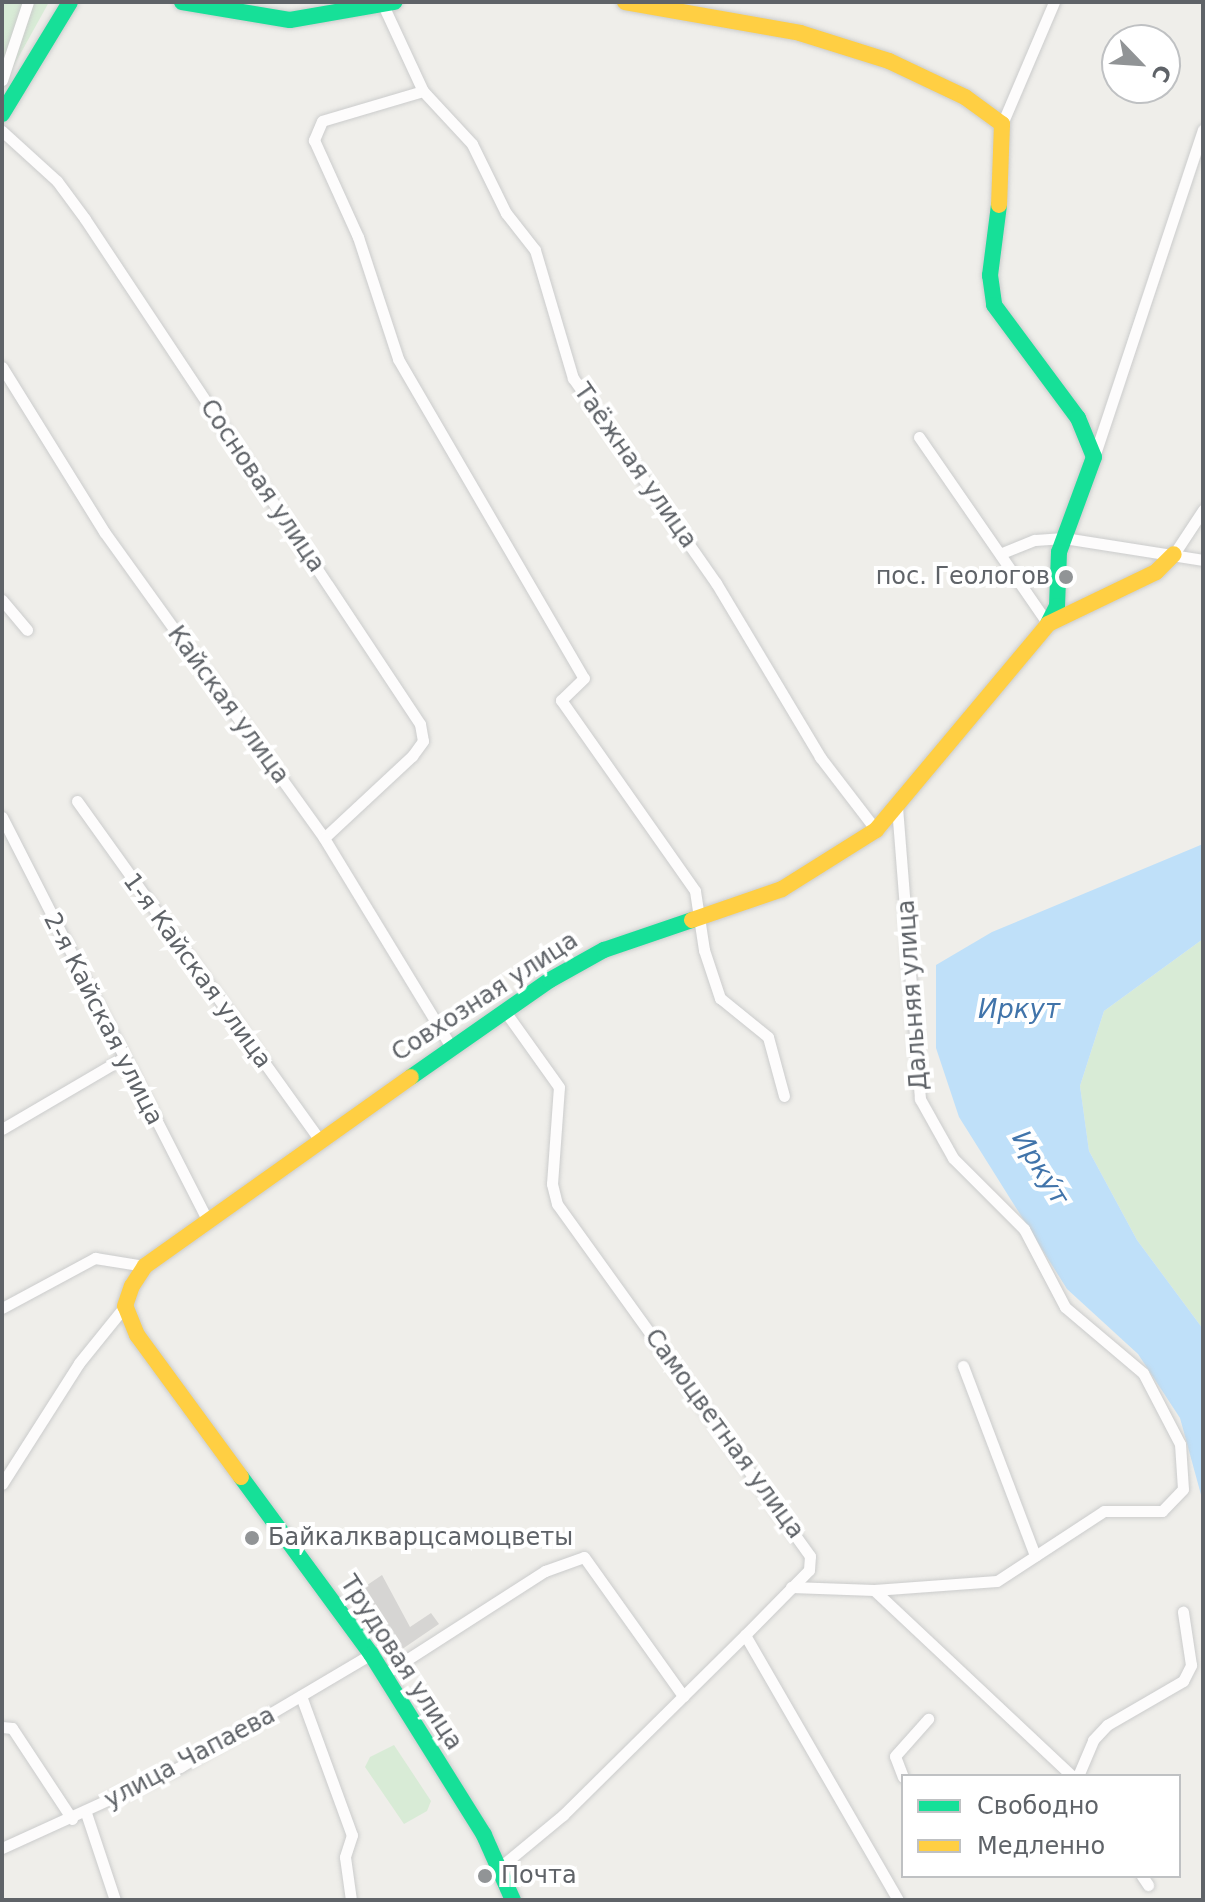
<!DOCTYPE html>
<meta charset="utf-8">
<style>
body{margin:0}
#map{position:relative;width:1205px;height:1902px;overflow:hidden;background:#efeeea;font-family:"DejaVu Sans",sans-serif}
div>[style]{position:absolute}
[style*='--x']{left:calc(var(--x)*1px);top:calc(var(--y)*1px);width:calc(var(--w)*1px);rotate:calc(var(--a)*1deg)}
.green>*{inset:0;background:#d8ebd6}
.water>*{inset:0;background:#bfe0f9}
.building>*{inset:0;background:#d6d5d3}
.roads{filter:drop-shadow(0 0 2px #cbcccc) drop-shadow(0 0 2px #cbcccc)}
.street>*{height:11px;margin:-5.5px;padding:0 5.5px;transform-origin:5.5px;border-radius:5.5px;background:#fdfcfc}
.fast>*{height:16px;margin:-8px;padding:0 8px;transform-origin:8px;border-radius:8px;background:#16e098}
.slow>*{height:16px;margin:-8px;padding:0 8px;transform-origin:8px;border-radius:8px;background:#ffcf43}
.dots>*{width:22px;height:22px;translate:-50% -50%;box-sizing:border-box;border:4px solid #fff;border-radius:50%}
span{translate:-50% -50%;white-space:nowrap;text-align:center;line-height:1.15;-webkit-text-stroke:8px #fff;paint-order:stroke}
.street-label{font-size:24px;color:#5f6368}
.poi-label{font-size:24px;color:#5f6368}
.right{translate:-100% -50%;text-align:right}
.left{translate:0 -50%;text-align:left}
.water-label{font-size:26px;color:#4174aa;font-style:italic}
.frame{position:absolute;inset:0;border:4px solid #5f6368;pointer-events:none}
.legend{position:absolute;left:901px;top:1774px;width:280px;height:104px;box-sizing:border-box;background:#fff;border:2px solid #bfc1c3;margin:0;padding:10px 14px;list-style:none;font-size:24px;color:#5f6368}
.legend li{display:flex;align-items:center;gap:16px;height:40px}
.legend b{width:40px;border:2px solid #bfc1c3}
.north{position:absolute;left:1101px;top:24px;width:80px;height:80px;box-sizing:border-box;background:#fff;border:2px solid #bfc1c3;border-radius:50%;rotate:115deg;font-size:22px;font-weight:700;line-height:32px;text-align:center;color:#5f6368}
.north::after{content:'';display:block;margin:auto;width:28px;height:36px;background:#919496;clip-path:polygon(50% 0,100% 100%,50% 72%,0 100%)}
</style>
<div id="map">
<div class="green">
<i style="clip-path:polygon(2px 2px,49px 2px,2px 87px)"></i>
<i style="clip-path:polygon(1203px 939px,1203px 1329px,1137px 1240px,1089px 1151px,1080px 1086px,1104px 1011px)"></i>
<i style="clip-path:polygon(394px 1745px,431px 1801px,427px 1811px,404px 1824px,365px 1767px,370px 1757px)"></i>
</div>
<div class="water">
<i style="clip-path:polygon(1203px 844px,1203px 939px,1104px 1011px,1080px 1086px,1089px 1151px,1137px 1240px,1203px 1329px,1203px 1502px,1180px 1418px,1138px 1354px,1067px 1289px,959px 1117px,936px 1048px,936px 965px,992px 932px)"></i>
</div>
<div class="building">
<i style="clip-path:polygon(382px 1575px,410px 1627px,431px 1613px,439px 1624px,392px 1656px,351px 1596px)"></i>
</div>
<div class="roads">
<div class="street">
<i style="--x:383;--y:5;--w:95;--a:65.1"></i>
<i style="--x:423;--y:91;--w:72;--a:47.2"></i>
<i style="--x:472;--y:144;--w:77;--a:63.8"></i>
<i style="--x:506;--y:213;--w:47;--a:51.9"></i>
<i style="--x:535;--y:250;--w:134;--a:73.5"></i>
<i style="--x:573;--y:378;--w:250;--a:55.1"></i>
<i style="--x:716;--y:583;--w:203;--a:59.1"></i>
<i style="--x:820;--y:757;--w:92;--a:52.5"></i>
<i style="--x:2;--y:80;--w:82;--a:-71.6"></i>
<i style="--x:423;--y:91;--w:105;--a:163.5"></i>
<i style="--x:322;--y:121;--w:21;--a:113"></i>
<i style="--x:314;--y:140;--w:107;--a:65.6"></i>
<i style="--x:358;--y:237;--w:128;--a:71.8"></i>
<i style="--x:398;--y:359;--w:369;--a:59.8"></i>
<i style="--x:584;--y:678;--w:32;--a:136"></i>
<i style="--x:561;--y:700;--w:233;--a:54.9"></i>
<i style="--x:695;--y:891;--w:60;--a:81.3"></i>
<i style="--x:704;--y:950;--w:51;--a:71.6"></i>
<i style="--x:720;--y:998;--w:62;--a:39.1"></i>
<i style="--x:768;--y:1037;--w:61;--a:74.8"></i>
<i style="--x:1002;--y:124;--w:133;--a:-66.9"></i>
<i style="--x:2;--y:131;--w:74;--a:42.3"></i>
<i style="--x:57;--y:181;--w:47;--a:53.6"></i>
<i style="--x:85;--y:219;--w:606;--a:56.44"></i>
<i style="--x:420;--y:724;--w:17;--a:80"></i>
<i style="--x:423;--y:741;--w:19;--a:126"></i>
<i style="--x:412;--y:756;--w:120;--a:137"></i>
<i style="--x:2;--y:367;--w:195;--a:58.2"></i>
<i style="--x:105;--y:533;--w:375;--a:54.3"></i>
<i style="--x:324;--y:838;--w:242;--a:58.7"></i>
<i style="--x:919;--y:437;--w:227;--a:55.4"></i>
<i style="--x:1094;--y:457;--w:345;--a:-71.6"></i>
<i style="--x:1002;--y:553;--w:35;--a:-22"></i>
<i style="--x:1035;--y:540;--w:29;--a:-4"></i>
<i style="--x:1064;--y:538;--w:141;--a:9"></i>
<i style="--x:1174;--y:554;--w:53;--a:-56.6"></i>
<i style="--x:2;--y:600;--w:39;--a:50"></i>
<i style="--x:77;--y:801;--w:416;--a:54.4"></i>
<i style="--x:2;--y:817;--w:452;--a:63"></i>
<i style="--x:2;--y:1129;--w:140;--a:-30.4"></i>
<i style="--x:2;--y:1308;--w:106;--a:-28.3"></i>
<i style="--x:95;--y:1258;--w:51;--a:9.1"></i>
<i style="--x:963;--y:1366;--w:203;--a:69.2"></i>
<i style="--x:2;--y:1484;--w:143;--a:-57.5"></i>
<i style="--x:79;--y:1363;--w:73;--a:-51.1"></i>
<i style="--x:791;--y:1587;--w:83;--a:2.1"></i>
<i style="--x:874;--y:1590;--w:123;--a:-4.2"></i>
<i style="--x:997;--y:1581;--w:128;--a:-33.2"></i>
<i style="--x:1104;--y:1511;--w:58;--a:0"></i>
<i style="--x:1162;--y:1511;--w:30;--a:-46"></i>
<i style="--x:1183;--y:1489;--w:45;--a:-93.8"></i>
<i style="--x:1180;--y:1444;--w:80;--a:-117.5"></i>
<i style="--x:1143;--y:1373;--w:102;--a:-139.8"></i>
<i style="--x:1065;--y:1307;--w:88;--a:-117.7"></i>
<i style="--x:1024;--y:1229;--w:100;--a:-135"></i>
<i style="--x:953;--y:1158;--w:68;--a:-119.2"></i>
<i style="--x:920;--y:1099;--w:291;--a:-94.5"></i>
<i style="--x:874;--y:1590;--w:272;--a:43.2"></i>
<i style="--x:745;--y:1635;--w:306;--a:60"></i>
<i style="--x:383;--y:1675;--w:193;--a:-32.7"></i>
<i style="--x:545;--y:1571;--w:41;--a:-19.7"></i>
<i style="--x:584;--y:1557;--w:171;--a:54.5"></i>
<i style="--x:301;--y:1696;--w:148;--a:69.9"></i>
<i style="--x:352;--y:1835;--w:23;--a:108"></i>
<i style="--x:345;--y:1857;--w:43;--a:82.1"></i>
<i style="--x:2;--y:1727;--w:10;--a:6"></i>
<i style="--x:12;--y:1728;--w:109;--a:56.6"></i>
<i style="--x:1078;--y:1776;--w:39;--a:-67"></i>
<i style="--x:1093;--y:1740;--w:21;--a:-47"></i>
<i style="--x:1107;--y:1725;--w:88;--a:-30.1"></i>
<i style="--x:1183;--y:1681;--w:18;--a:-63"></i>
<i style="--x:1191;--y:1665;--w:54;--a:-98.6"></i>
<i style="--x:903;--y:1777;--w:22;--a:-111"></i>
<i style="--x:895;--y:1756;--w:50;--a:-48.3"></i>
<i style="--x:86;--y:1813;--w:92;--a:71.6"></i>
<i style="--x:2;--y:1848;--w:196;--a:-24.5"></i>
<i style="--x:180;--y:1767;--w:222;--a:-30.6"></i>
<i style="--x:499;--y:1868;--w:83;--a:-39.6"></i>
<i style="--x:563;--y:1815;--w:256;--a:-44.7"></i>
<i style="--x:745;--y:1635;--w:91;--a:-45.4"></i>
<i style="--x:809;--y:1570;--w:14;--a:-86"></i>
<i style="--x:810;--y:1556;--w:433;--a:-125.7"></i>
<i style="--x:557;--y:1204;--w:21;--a:-104"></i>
<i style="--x:552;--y:1184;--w:97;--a:-85.9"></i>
<i style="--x:559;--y:1087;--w:95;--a:-125.5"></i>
<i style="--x:1142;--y:1876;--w:11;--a:56"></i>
</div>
<div class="fast">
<i style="--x:182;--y:2;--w:109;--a:9.5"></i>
<i style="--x:290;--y:20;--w:106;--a:-9.8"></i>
<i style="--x:2;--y:114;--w:131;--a:-58.7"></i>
<i style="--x:999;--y:205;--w:71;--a:97.3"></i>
<i style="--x:990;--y:275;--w:30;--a:82"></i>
<i style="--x:994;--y:305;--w:141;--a:53.4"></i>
<i style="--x:1078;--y:418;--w:42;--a:67.7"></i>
<i style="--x:1094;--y:457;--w:101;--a:110.2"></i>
<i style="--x:1059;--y:552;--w:54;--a:92.1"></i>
<i style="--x:1057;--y:606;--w:20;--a:117"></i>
<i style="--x:411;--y:1077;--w:169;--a:-34.9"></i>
<i style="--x:550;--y:980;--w:62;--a:-29.1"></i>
<i style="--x:604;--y:950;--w:93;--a:-18.8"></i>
<i style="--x:241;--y:1477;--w:220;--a:53.7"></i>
<i style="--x:371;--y:1654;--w:213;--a:58"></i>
<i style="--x:484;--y:1835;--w:71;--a:66"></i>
</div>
<div class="slow">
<i style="--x:625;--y:2;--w:178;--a:10"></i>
<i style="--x:800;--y:33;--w:93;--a:17.5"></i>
<i style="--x:889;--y:61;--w:84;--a:25.3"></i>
<i style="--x:965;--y:97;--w:46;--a:36.1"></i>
<i style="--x:1002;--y:124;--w:81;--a:92.1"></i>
<i style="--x:692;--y:920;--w:95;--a:-19"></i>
<i style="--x:782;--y:889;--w:111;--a:-32.1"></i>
<i style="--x:876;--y:830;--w:268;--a:-50.1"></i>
<i style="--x:1048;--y:624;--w:120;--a:-25.7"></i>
<i style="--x:1156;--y:572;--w:25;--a:-45"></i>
<i style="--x:241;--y:1477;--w:176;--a:-126.2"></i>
<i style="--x:137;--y:1335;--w:31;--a:-112"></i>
<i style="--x:125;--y:1306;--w:21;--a:-71"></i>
<i style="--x:132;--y:1286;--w:24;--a:-57"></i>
<i style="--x:145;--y:1266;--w:326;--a:-35.4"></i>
</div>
</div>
<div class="dots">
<i style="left:1066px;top:577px;background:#919496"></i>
<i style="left:252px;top:1538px;background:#919496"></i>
<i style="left:485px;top:1876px;background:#919496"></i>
</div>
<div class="street-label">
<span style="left:635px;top:466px;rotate:55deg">Таёжная улица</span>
<span style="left:262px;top:486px;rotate:56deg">Сосновая улица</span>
<span style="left:228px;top:705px;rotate:54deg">Кайская улица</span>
<span style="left:197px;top:971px;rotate:54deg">1-я Кайская улица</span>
<span style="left:913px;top:995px;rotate:-94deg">Дальняя улица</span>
<span style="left:485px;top:997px;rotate:-33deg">Совхозная улица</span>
<span style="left:103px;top:1019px;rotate:63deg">2-я Кайская улица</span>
<span style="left:724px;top:1434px;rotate:54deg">Самоцветная улица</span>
<span style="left:401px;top:1663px;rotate:57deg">Трудовая улица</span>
<span style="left:190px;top:1758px;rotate:-28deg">улица Чапаева</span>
</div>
<div class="poi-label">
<span class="right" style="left:1050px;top:577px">пос. Геологов</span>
<span class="left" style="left:268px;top:1538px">Байкалкварцсамоцветы</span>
<span class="left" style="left:501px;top:1876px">Почта</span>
</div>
<div class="water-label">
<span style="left:1019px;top:1010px">Иркут</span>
<span style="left:1040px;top:1168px;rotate:58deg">Ирку́т</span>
</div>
<div class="frame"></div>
<ul class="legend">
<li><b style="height:10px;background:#16e098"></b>Свободно</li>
<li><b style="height:10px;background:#ffcf43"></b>Медленно</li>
</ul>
<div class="north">С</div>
</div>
